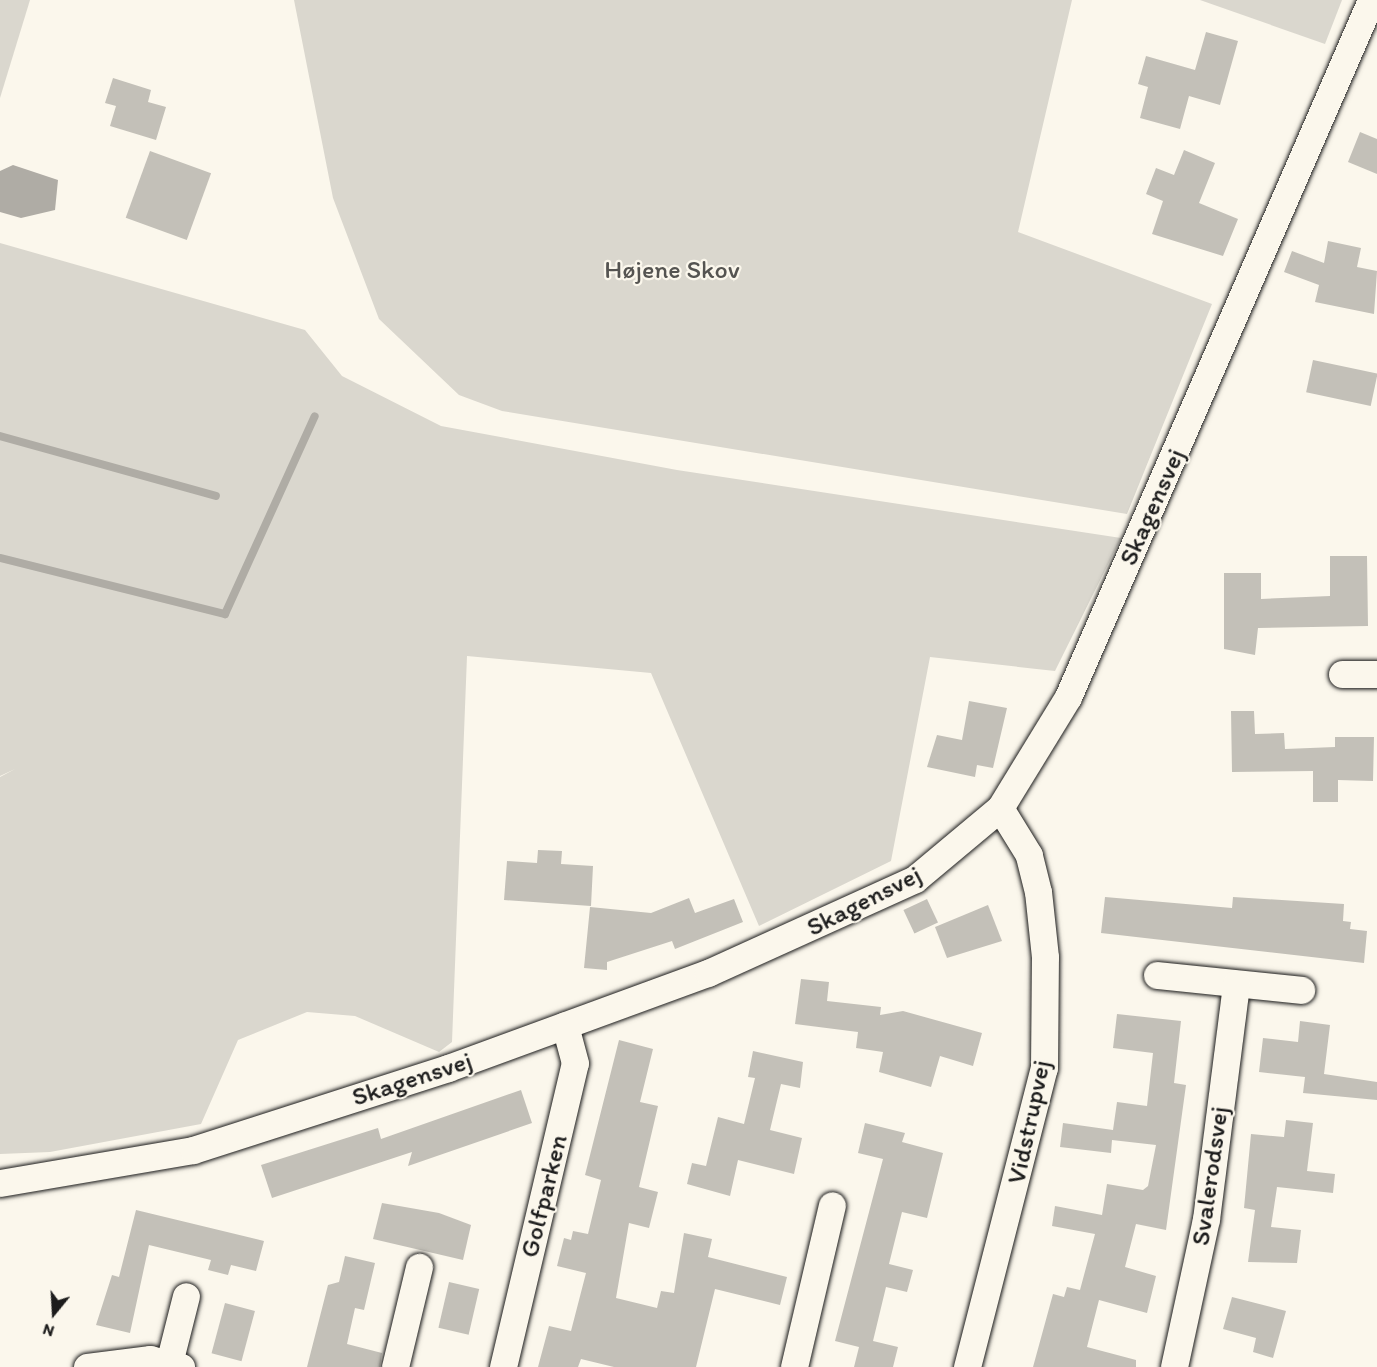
<!DOCTYPE html>
<meta charset="utf-8">
<style>
body{margin:0}
#map{position:relative;width:1377px;height:1367px;overflow:hidden;background:#fbf7ec;font-family:Itim,sans-serif}
div>[style]{position:absolute}
[style*='--x']{left:calc(var(--x)*1px);top:calc(var(--y)*1px);width:calc(var(--w)*1px);rotate:calc(var(--a)*1deg)}
.green>*{inset:0;background:#dad7ce}
.water>*{inset:0;background:#afaca5}
.stream>*{height:8px;margin:-4px;padding:0 4px;transform-origin:4px;border-radius:4px;background:#afaca5}
.building>*{inset:0;background:#c3c0b8;transform-origin:0 0}
.roads{filter:drop-shadow(0 0 2px #1c1c1c) drop-shadow(0 0 2px #1c1c1c)}
.minor>*{height:27px;margin:-13.5px;padding:0 13.5px;transform-origin:13.5px;border-radius:13.5px;background:#fbf7ec}
span{translate:-50% -50%;white-space:nowrap;text-align:center;line-height:1.15;-webkit-text-stroke:4.5px #fbf7ec;paint-order:stroke}
.park-label{font-size:26px;color:#555451}
.street-label{font-size:26px;color:#1c1c1c}
.north{position:absolute;left:24px;top:1283px;width:60px;height:60px;-webkit-text-stroke:4px #fbf7ec;paint-order:stroke;rotate:198deg;font-size:16px;font-weight:700;line-height:24px;text-align:center;color:#1c1c1c}
.north::after{content:'';display:block;margin:auto;width:21px;height:27px;background:#1c1c1c;clip-path:polygon(50% 0,100% 100%,50% 72%,0 100%)}
</style>
<div id="map">
<div class="green">
<i style="clip-path:polygon(0 0,30px 0,0 98px)"></i>
<i style="clip-path:polygon(294px 0,1072px 0,1018px 232px,1212px 304px,1127px 514px,502px 411px,459px 395px,379px 319px,333px 198px)"></i>
<i style="clip-path:polygon(1200px 0,1342px 0,1325px 44px)"></i>
<i style="clip-path:polygon(0 243px,305px 330px,342px 376px,441px 426px,677px 470px,1121px 538px,1055px 671px,930px 657px,891px 861px,759px 926px,651px 673px,467px 656px,452px 1042px,439px 1052px,355px 1016px,307px 1012px,238px 1040px,201px 1124px,50px 1152px,0 1154px,0 777px,15px 769px,0 776px)"></i>
</div>
<div class="water">
<i style="clip-path:polygon(13px 165px,58px 180px,55px 210px,21px 218px,0 212px,0 171px)"></i>
</div>
<div class="stream">
<i style="--x:0;--y:436;--w:224;--a:15.5"></i>
<i style="--x:0;--y:558;--w:232;--a:14"></i>
<i style="--x:225;--y:614;--w:217;--a:-65.6"></i>
</div>
<div class="building">
<i style="clip-path:polygon(1206px 32px,1238px 41px,1220px 105px,1189px 96px,1180px 129px,1140px 118px,1148px 87px,1138px 84px,1146px 56px,1195px 70px)"></i>
<i style="clip-path:polygon(113px 78px,151px 90px,148px 102px,166px 107px,156px 140px,110px 126px,116px 106px,105px 103px)"></i>
<i style="clip-path:polygon(1360px 132px,1377px 139px,1377px 174px,1348px 162px)"></i>
<i style="clip-path:polygon(1184px 150px,1215px 163px,1199px 203px,1238px 219px,1223px 256px,1152px 234px,1163px 201px,1146px 194px,1156px 168px,1174px 175px)"></i>
<i style="left:150px;top:151px;width:65px;height:71px;rotate:20deg"></i>
<i style="clip-path:polygon(1328px 241px,1361px 248px,1357px 267px,1377px 271px,1374px 314px,1315px 302px,1319px 285px,1284px 272px,1292px 251px,1324px 263px)"></i>
<i style="left:1313px;top:360px;width:66px;height:33px;rotate:12deg"></i>
<i style="clip-path:polygon(1330px 556px,1367px 556px,1368px 626px,1258px 628px,1255px 655px,1224px 649px,1224px 573px,1261px 573px,1261px 599px,1330px 596px)"></i>
<i style="clip-path:polygon(969px 701px,1007px 708px,993px 768px,977px 765px,975px 777px,927px 767px,937px 735px,962px 740px)"></i>
<i style="clip-path:polygon(1231px 711px,1254px 711px,1255px 734px,1284px 733px,1285px 749px,1335px 747px,1335px 737px,1374px 737px,1373px 781px,1338px 780px,1338px 802px,1313px 802px,1313px 771px,1232px 772px)"></i>
<i style="clip-path:polygon(538px 850px,562px 851px,561px 864px,593px 866px,591px 906px,504px 900px,507px 861px,537px 863px)"></i>
<i style="clip-path:polygon(1105px 897px,1232px 908px,1233px 897px,1344px 904px,1343px 921px,1351px 922px,1350px 929px,1367px 931px,1364px 963px,1101px 933px)"></i>
<i style="clip-path:polygon(689px 898px,695px 913px,734px 899px,743px 922px,675px 949px,672px 941px,607px 962px,607px 970px,584px 968px,590px 907px,651px 913px)"></i>
<i style="left:927px;top:899px;width:26px;height:26px;rotate:65deg"></i>
<i style="clip-path:polygon(988px 905px,1002px 941px,947px 958px,935px 927px)"></i>
<i style="clip-path:polygon(801px 979px,829px 982px,827px 1001px,881px 1007px,880px 1015px,903px 1011px,982px 1033px,973px 1066px,940px 1056px,931px 1087px,879px 1072px,883px 1052px,856px 1048px,858px 1032px,795px 1024px)"></i>
<i style="clip-path:polygon(1117px 1014px,1181px 1021px,1174px 1083px,1186px 1085px,1166px 1230px,1136px 1224px,1125px 1267px,1156px 1276px,1147px 1313px,1099px 1300px,1087px 1347px,1136px 1360px,1136px 1367px,1033px 1367px,1053px 1294px,1064px 1297px,1067px 1287px,1080px 1290px,1095px 1234px,1052px 1226px,1055px 1206px,1102px 1215px,1107px 1184px,1143px 1190px,1148px 1186px,1156px 1145px,1112px 1140px,1111px 1153px,1060px 1147px,1063px 1123px,1113px 1130px,1117px 1102px,1147px 1106px,1153px 1053px,1113px 1048px)"></i>
<i style="clip-path:polygon(1300px 1021px,1330px 1025px,1324px 1074px,1377px 1082px,1377px 1100px,1303px 1093px,1305px 1077px,1259px 1072px,1263px 1038px,1298px 1042px)"></i>
<i style="clip-path:polygon(619px 1040px,653px 1049px,640px 1102px,658px 1106px,639px 1187px,658px 1192px,649px 1228px,629px 1223px,616px 1298px,657px 1308px,661px 1291px,674px 1293px,684px 1233px,712px 1239px,708px 1257px,787px 1277px,780px 1305px,715px 1289px,696px 1367px,614px 1367px,581px 1359px,578px 1367px,538px 1367px,549px 1326px,571px 1331px,586px 1273px,557px 1266px,564px 1238px,571px 1240px,573px 1231px,588px 1234px,601px 1180px,585px 1175px)"></i>
<i style="clip-path:polygon(753px 1051px,803px 1062px,800px 1088px,781px 1084px,770px 1130px,802px 1138px,794px 1174px,738px 1160px,730px 1196px,687px 1184px,692px 1163px,706px 1166px,718px 1117px,744px 1124px,755px 1078px,748px 1077px)"></i>
<i style="clip-path:polygon(521px 1090px,532px 1123px,408px 1166px,412px 1152px,272px 1198px,261px 1165px,378px 1128px,381px 1139px)"></i>
<i style="clip-path:polygon(1286px 1120px,1313px 1123px,1307px 1171px,1335px 1174px,1333px 1193px,1277px 1187px,1271px 1227px,1301px 1230px,1297px 1263px,1248px 1262px,1255px 1210px,1244px 1208px,1251px 1134px,1284px 1137px)"></i>
<i style="clip-path:polygon(865px 1123px,905px 1133px,902px 1142px,943px 1153px,927px 1218px,902px 1212px,889px 1264px,913px 1270px,907px 1292px,886px 1287px,873px 1341px,898px 1347px,893px 1367px,854px 1367px,859px 1347px,835px 1341px,883px 1159px,858px 1153px)"></i>
<i style="clip-path:polygon(382px 1203px,439px 1213px,471px 1225px,463px 1260px,373px 1239px)"></i>
<i style="clip-path:polygon(136px 1210px,264px 1241px,256px 1271px,231px 1265px,228px 1275px,208px 1270px,211px 1260px,149px 1245px,130px 1333px,96px 1325px,112px 1275px,119px 1277px)"></i>
<i style="clip-path:polygon(345px 1256px,375px 1263px,364px 1310px,355px 1308px,347px 1344px,382px 1353px,380px 1367px,307px 1367px,328px 1285px,339px 1282px)"></i>
<i style="left:449px;top:1282px;width:31px;height:47px;rotate:13deg"></i>
<i style="clip-path:polygon(1232px 1297px,1286px 1311px,1273px 1358px,1253px 1352px,1256px 1338px,1223px 1329px)"></i>
<i style="left:225px;top:1303px;width:31px;height:52px;rotate:15deg"></i>
</div>
<div class="roads">
<div class="minor">
<i style="--x:1342;--y:674;--w:35;--a:0"></i>
<i style="--x:1157;--y:975;--w:145;--a:5.9"></i>
<i style="--x:0;--y:1183;--w:196;--a:-9.7"></i>
<i style="--x:193;--y:1150;--w:268;--a:-17.8"></i>
<i style="--x:448;--y:1068;--w:277;--a:-20.1"></i>
<i style="--x:708;--y:973;--w:227;--a:-24.4"></i>
<i style="--x:915;--y:879;--w:111;--a:-39.9"></i>
<i style="--x:1000;--y:808;--w:130;--a:-58.5"></i>
<i style="--x:1068;--y:697;--w:760;--a:-66.5"></i>
<i style="--x:87;--y:1367;--w:64;--a:-7.2"></i>
<i style="--x:150;--y:1359;--w:32;--a:14"></i>
<i style="--x:168;--y:1367;--w:73;--a:-75.8"></i>
<i style="--x:395;--y:1367;--w:103;--a:-76.5"></i>
<i style="--x:503;--y:1367;--w:312;--a:-76.7"></i>
<i style="--x:575;--y:1063;--w:39;--a:-105"></i>
<i style="--x:794;--y:1367;--w:166;--a:-76.8"></i>
<i style="--x:967;--y:1367;--w:309;--a:-75.6"></i>
<i style="--x:1044;--y:1068;--w:111;--a:-89.5"></i>
<i style="--x:1045;--y:957;--w:65;--a:-96.1"></i>
<i style="--x:1038;--y:892;--w:38;--a:-104"></i>
<i style="--x:1029;--y:855;--w:55;--a:-121.7"></i>
<i style="--x:1174;--y:1367;--w:151;--a:-77.8"></i>
<i style="--x:1206;--y:1219;--w:237;--a:-82.7"></i>
</div>
</div>
<div class="park-label">
<span style="left:672px;top:270px">Højene Skov</span>
</div>
<div class="street-label">
<span style="left:1152px;top:507px;rotate:-66deg">Skagensvej</span>
<span style="left:864px;top:901px;rotate:-27deg">Skagensvej</span>
<span style="left:412px;top:1079px;rotate:-18deg">Skagensvej</span>
<span style="left:1029px;top:1122px;rotate:-78deg">Vidstrupvej</span>
<span style="left:1210px;top:1176px;rotate:-82deg">Svalerodsvej</span>
<span style="left:544px;top:1196px;rotate:-76deg">Golfparken</span>
</div>
<div class="north">N</div>
</div>
